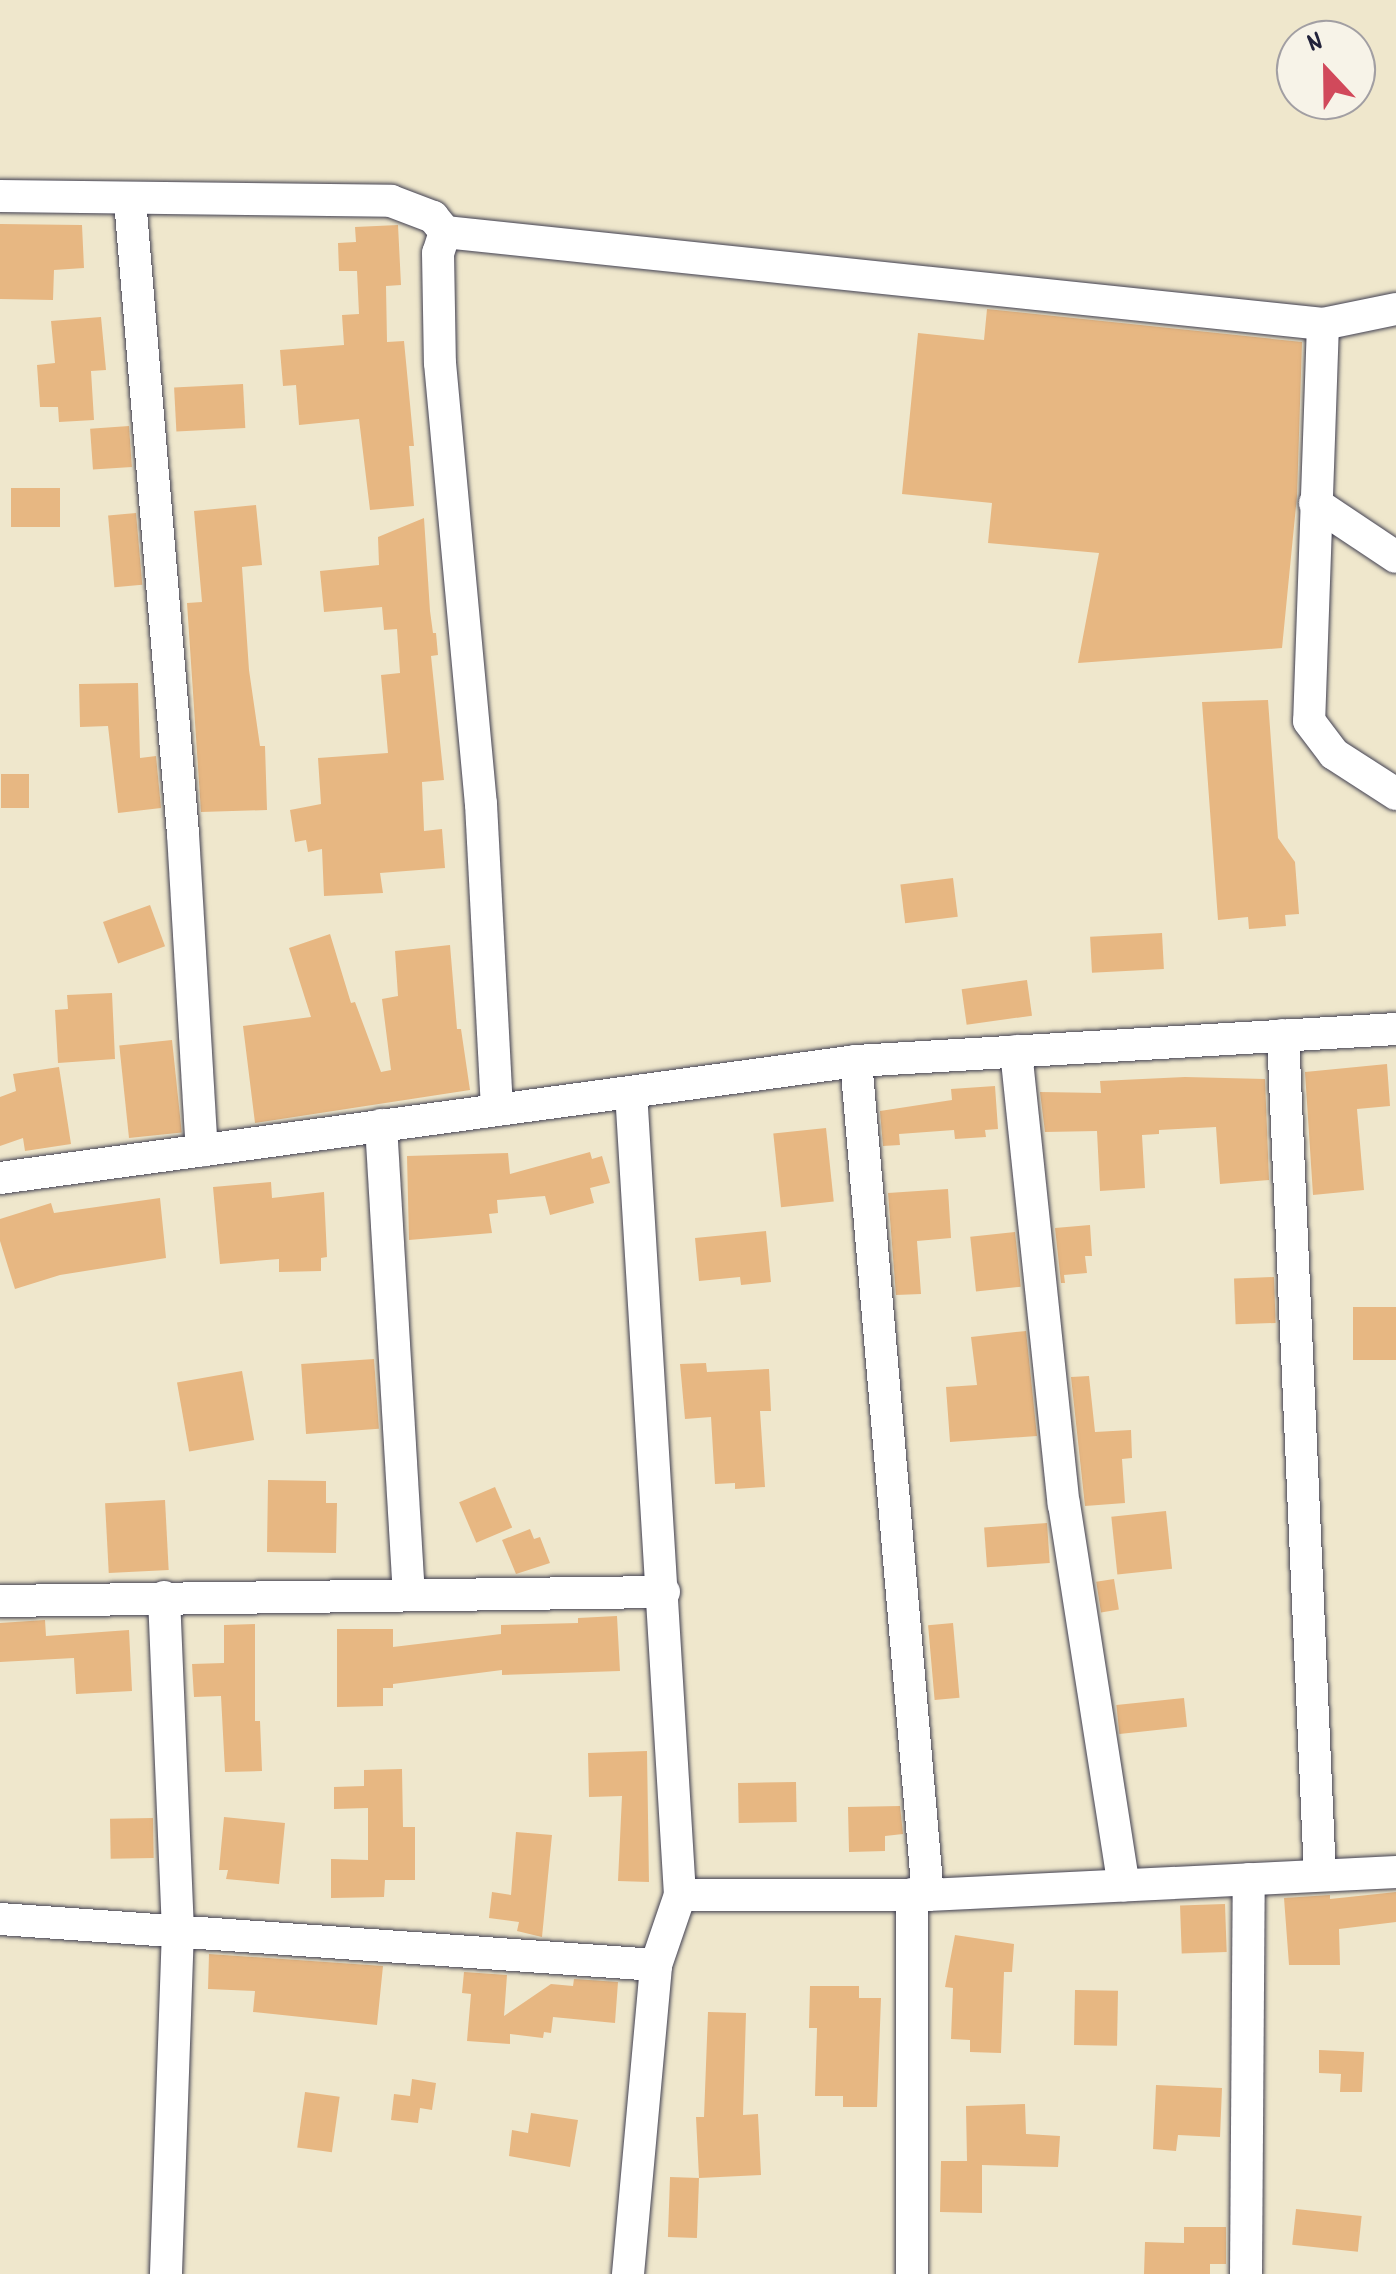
<!DOCTYPE html>
<style>
body{margin:0}
#map{position:relative;width:1396px;height:2274px;overflow:hidden;background:#efe7cc;font-family:Dekko,sans-serif}
div>[style]{position:absolute}
[style*='--x']{left:calc(var(--x)*1px);top:calc(var(--y)*1px);width:calc(var(--w)*1px);rotate:calc(var(--a)*1deg)}
.building>*{inset:0;background:#e7b782;transform-origin:0 0}
.roads{filter:drop-shadow(0 0 2px #414051) drop-shadow(0 0 2px #414051)}
.street>*{height:32px;margin:-16px;padding:0 16px;transform-origin:16px;border-radius:16px;background:#fff}
span{translate:-50% -50%;white-space:nowrap;text-align:center;line-height:1.15;-webkit-text-stroke:8px #f7f3e8;paint-order:stroke}
.north{position:absolute;left:1276px;top:20px;width:100px;height:100px;box-sizing:border-box;background:#f7f3e8;border:2px solid #a29fa3;border-radius:50%;rotate:338deg;font-size:28px;font-weight:700;line-height:40px;text-align:center;color:#22223b}
.north::after{content:'';display:block;margin:auto;width:35px;height:45px;background:#d1495b;clip-path:polygon(50% 0,100% 100%,50% 72%,0 100%)}
</style>
<div id="map">
<div class="building">
<i style="clip-path:polygon(0 224px,82px 225px,84px 268px,54px 270px,53px 300px,0 299px)"></i>
<i style="clip-path:polygon(398px 225px,401px 285px,386px 286px,387px 342px,404px 341px,414px 446px,409px 446px,414px 506px,370px 510px,359px 419px,299px 425px,296px 385px,283px 386px,280px 350px,344px 345px,342px 315px,359px 314px,357px 271px,339px 271px,338px 243px,356px 242px,355px 227px)"></i>
<i style="clip-path:polygon(987px 309px,1302px 342px,1297px 496px,1282px 648px,1078px 663px,1099px 553px,988px 543px,992px 503px,902px 494px,918px 333px,984px 340px)"></i>
<i style="clip-path:polygon(101px 317px,106px 370px,91px 371px,94px 420px,59px 422px,58px 407px,40px 407px,37px 365px,55px 363px,51px 321px)"></i>
<i style="left:243px;top:384px;width:44px;height:69px;rotate:87deg"></i>
<i style="left:129px;top:426px;width:41px;height:39px;rotate:86deg"></i>
<i style="left:11px;top:488px;width:49px;height:39px"></i>
<i style="clip-path:polygon(256px 505px,262px 565px,242px 567px,249px 670px,260px 746px,265px 746px,267px 810px,201px 812px,187px 603px,202px 602px,194px 511px)"></i>
<i style="left:136px;top:513px;width:72px;height:28px;rotate:85deg"></i>
<i style="clip-path:polygon(424px 518px,430px 611px,433px 633px,436px 633px,438px 655px,431px 656px,444px 780px,422px 782px,424px 831px,442px 829px,445px 868px,380px 873px,383px 893px,324px 896px,322px 849px,308px 852px,306px 840px,295px 842px,290px 810px,321px 804px,318px 758px,388px 753px,381px 675px,400px 673px,397px 629px,384px 630px,382px 607px,324px 612px,320px 571px,379px 565px,378px 537px)"></i>
<i style="clip-path:polygon(138px 683px,140px 758px,156px 756px,161px 808px,118px 813px,108px 726px,80px 727px,79px 684px)"></i>
<i style="clip-path:polygon(1268px 700px,1278px 838px,1295px 862px,1299px 914px,1285px 915px,1286px 926px,1249px 929px,1248px 917px,1218px 920px,1202px 702px)"></i>
<i style="left:1px;top:774px;width:28px;height:34px"></i>
<i style="left:953px;top:878px;width:39px;height:53px;rotate:83deg"></i>
<i style="left:150px;top:905px;width:44px;height:50px;rotate:70deg"></i>
<i style="left:1162px;top:933px;width:36px;height:72px;rotate:87deg"></i>
<i style="clip-path:polygon(330px 934px,351px 1003px,355px 1002px,381px 1072px,391px 1070px,382px 999px,398px 996px,395px 951px,450px 945px,457px 1029px,461px 1029px,470px 1090px,255px 1123px,243px 1026px,311px 1017px,289px 948px)"></i>
<i style="left:1027px;top:980px;width:36px;height:66px;rotate:82deg"></i>
<i style="clip-path:polygon(112px 993px,115px 1059px,58px 1063px,55px 1010px,68px 1009px,67px 995px)"></i>
<i style="left:172px;top:1040px;width:93px;height:53px;rotate:84deg"></i>
<i style="clip-path:polygon(1387px 1064px,1390px 1106px,1357px 1109px,1364px 1190px,1313px 1195px,1305px 1072px)"></i>
<i style="clip-path:polygon(59px 1067px,71px 1144px,25px 1151px,23px 1138px,0 1146px,0 1097px,16px 1091px,13px 1074px)"></i>
<i style="clip-path:polygon(1185px 1077px,1265px 1079px,1269px 1180px,1220px 1184px,1216px 1127px,1159px 1130px,1159px 1134px,1142px 1135px,1145px 1188px,1100px 1191px,1097px 1131px,1045px 1132px,1040px 1092px,1101px 1093px,1100px 1081px)"></i>
<i style="clip-path:polygon(995px 1086px,998px 1129px,985px 1130px,986px 1137px,955px 1139px,954px 1130px,899px 1134px,900px 1145px,883px 1146px,880px 1111px,952px 1100px,951px 1089px)"></i>
<i style="left:826px;top:1128px;width:74px;height:53px;rotate:84deg"></i>
<i style="clip-path:polygon(590px 1152px,592px 1159px,602px 1156px,610px 1183px,590px 1188px,594px 1203px,550px 1215px,545px 1196px,497px 1200px,498px 1213px,489px 1214px,492px 1233px,409px 1240px,407px 1156px,508px 1153px,510px 1174px)"></i>
<i style="clip-path:polygon(271px 1182px,272px 1198px,324px 1192px,327px 1257px,321px 1258px,321px 1271px,279px 1272px,279px 1259px,220px 1264px,213px 1187px)"></i>
<i style="clip-path:polygon(948px 1189px,951px 1238px,917px 1241px,921px 1294px,896px 1295px,888px 1193px)"></i>
<i style="clip-path:polygon(160px 1198px,166px 1258px,60px 1275px,15px 1289px,0 1241px,0 1219px,51px 1203px,54px 1213px)"></i>
<i style="clip-path:polygon(1090px 1225px,1092px 1256px,1085px 1256px,1087px 1273px,1064px 1275px,1065px 1283px,1061px 1283px,1055px 1228px)"></i>
<i style="clip-path:polygon(766px 1231px,771px 1282px,741px 1285px,740px 1277px,699px 1281px,695px 1238px)"></i>
<i style="left:1015px;top:1232px;width:55px;height:45px;rotate:84deg"></i>
<i style="left:1274px;top:1277px;width:46px;height:40px;rotate:88deg"></i>
<i style="left:1396px;top:1307px;width:53px;height:43px;rotate:90deg"></i>
<i style="clip-path:polygon(1026px 1331px,1037px 1436px,950px 1442px,946px 1387px,977px 1385px,971px 1337px)"></i>
<i style="left:374px;top:1359px;width:70px;height:73px;rotate:86deg"></i>
<i style="clip-path:polygon(706px 1363px,707px 1372px,769px 1369px,771px 1411px,760px 1411px,765px 1487px,735px 1489px,735px 1483px,715px 1484px,711px 1417px,685px 1419px,680px 1364px)"></i>
<i style="left:242px;top:1371px;width:70px;height:66px;rotate:80deg"></i>
<i style="clip-path:polygon(1089px 1376px,1095px 1432px,1131px 1430px,1132px 1458px,1122px 1459px,1125px 1503px,1085px 1506px,1071px 1377px)"></i>
<i style="clip-path:polygon(268px 1480px,326px 1481px,326px 1503px,337px 1503px,336px 1553px,267px 1552px)"></i>
<i style="left:495px;top:1487px;width:44px;height:39px;rotate:67deg"></i>
<i style="left:165px;top:1500px;width:70px;height:60px;rotate:87deg"></i>
<i style="left:1166px;top:1511px;width:58px;height:55px;rotate:84deg"></i>
<i style="left:1047px;top:1523px;width:40px;height:63px;rotate:86deg"></i>
<i style="clip-path:polygon(530px 1529px,534px 1539px,540px 1537px,550px 1563px,516px 1574px,502px 1540px)"></i>
<i style="left:1114px;top:1579px;width:31px;height:18px;rotate:81deg"></i>
<i style="clip-path:polygon(617px 1616px,620px 1671px,502px 1675px,502px 1670px,393px 1684px,393px 1688px,383px 1688px,383px 1706px,337px 1707px,337px 1629px,393px 1629px,393px 1647px,501px 1634px,501px 1625px,578px 1623px,578px 1618px)"></i>
<i style="clip-path:polygon(45px 1620px,46px 1636px,129px 1630px,132px 1691px,76px 1694px,74px 1658px,0 1662px,0 1623px)"></i>
<i style="left:953px;top:1623px;width:75px;height:25px;rotate:85deg"></i>
<i style="clip-path:polygon(255px 1624px,255px 1721px,260px 1721px,262px 1771px,225px 1772px,221px 1696px,194px 1697px,192px 1664px,224px 1663px,224px 1625px)"></i>
<i style="left:1184px;top:1698px;width:29px;height:68px;rotate:84deg"></i>
<i style="clip-path:polygon(647px 1751px,649px 1882px,618px 1881px,622px 1796px,589px 1797px,588px 1753px)"></i>
<i style="clip-path:polygon(402px 1769px,403px 1827px,415px 1827px,415px 1880px,385px 1880px,384px 1897px,331px 1898px,331px 1859px,368px 1860px,368px 1808px,334px 1809px,334px 1787px,364px 1786px,364px 1770px)"></i>
<i style="left:796px;top:1782px;width:40px;height:58px;rotate:89deg"></i>
<i style="clip-path:polygon(900px 1806px,903px 1834px,885px 1836px,885px 1851px,849px 1852px,848px 1807px)"></i>
<i style="clip-path:polygon(224px 1817px,285px 1823px,279px 1884px,226px 1879px,228px 1870px,219px 1870px)"></i>
<i style="left:153px;top:1818px;width:40px;height:43px;rotate:89deg"></i>
<i style="clip-path:polygon(516px 1832px,552px 1835px,542px 1937px,517px 1931px,519px 1922px,489px 1918px,492px 1892px,511px 1895px)"></i>
<i style="clip-path:polygon(1396px 1892px,1396px 1922px,1339px 1929px,1340px 1965px,1289px 1965px,1284px 1898px,1330px 1895px,1330px 1899px)"></i>
<i style="left:1225px;top:1904px;width:48px;height:45px;rotate:88deg"></i>
<i style="clip-path:polygon(955px 1935px,1014px 1944px,1012px 1972px,1004px 1972px,1001px 2053px,970px 2052px,970px 2040px,951px 2039px,953px 1988px,945px 1987px)"></i>
<i style="clip-path:polygon(209px 1954px,383px 1966px,377px 2025px,253px 2012px,255px 1991px,208px 1989px)"></i>
<i style="clip-path:polygon(464px 1972px,507px 1975px,504px 2016px,551px 1984px,573px 1986px,574px 1979px,618px 1982px,615px 2023px,553px 2017px,551px 2033px,544px 2032px,543px 2038px,510px 2034px,510px 2044px,467px 2041px,471px 1994px,462px 1993px)"></i>
<i style="clip-path:polygon(810px 1986px,859px 1986px,859px 1998px,881px 1998px,877px 2107px,843px 2107px,843px 2096px,815px 2096px,817px 2028px,809px 2028px)"></i>
<i style="left:1075px;top:1990px;width:43px;height:55px;rotate:1deg"></i>
<i style="clip-path:polygon(708px 2012px,746px 2013px,743px 2115px,758px 2114px,761px 2175px,699px 2178px,696px 2117px,704px 2117px)"></i>
<i style="clip-path:polygon(1319px 2050px,1364px 2052px,1362px 2092px,1340px 2092px,1341px 2074px,1319px 2073px)"></i>
<i style="clip-path:polygon(412px 2079px,436px 2083px,432px 2110px,420px 2108px,418px 2123px,391px 2120px,394px 2094px,410px 2096px)"></i>
<i style="clip-path:polygon(1156px 2085px,1222px 2088px,1220px 2137px,1178px 2135px,1176px 2151px,1153px 2149px)"></i>
<i style="left:305px;top:2092px;width:35px;height:56px;rotate:8deg"></i>
<i style="clip-path:polygon(1025px 2104px,1026px 2134px,1060px 2136px,1058px 2167px,982px 2165px,982px 2213px,940px 2212px,941px 2161px,967px 2161px,966px 2106px)"></i>
<i style="clip-path:polygon(531px 2113px,578px 2120px,570px 2167px,509px 2156px,512px 2130px,528px 2133px)"></i>
<i style="left:699px;top:2178px;width:60px;height:29px;rotate:92deg"></i>
<i style="left:1296px;top:2209px;width:66px;height:36px;rotate:6deg"></i>
<i style="clip-path:polygon(1184px 2227px,1226px 2227px,1226px 2264px,1210px 2264px,1210px 2274px,1144px 2274px,1145px 2242px,1184px 2243px)"></i>
</div>
<div class="roads">
<div class="street">
<i style="--x:0;--y:196;--w:391;--a:0.7"></i>
<i style="--x:391;--y:201;--w:45;--a:20.9"></i>
<i style="--x:433;--y:217;--w:19;--a:51"></i>
<i style="--x:445;--y:232;--w:883;--a:5.98"></i>
<i style="--x:1323;--y:324;--w:75;--a:-11.6"></i>
<i style="--x:130;--y:200;--w:636;--a:85.22"></i>
<i style="--x:183;--y:834;--w:317;--a:86.6"></i>
<i style="--x:445;--y:232;--w:22;--a:108"></i>
<i style="--x:438;--y:253;--w:110;--a:89"></i>
<i style="--x:440;--y:363;--w:443;--a:84.7"></i>
<i style="--x:481;--y:804;--w:306;--a:87"></i>
<i style="--x:1323;--y:324;--w:397;--a:92"></i>
<i style="--x:1309;--y:721;--w:41;--a:52.9"></i>
<i style="--x:1334;--y:754;--w:74;--a:32.8"></i>
<i style="--x:1315;--y:503;--w:97;--a:33.7"></i>
<i style="--x:1283;--y:1035;--w:841;--a:87.48"></i>
<i style="--x:1016;--y:1051;--w:456;--a:84"></i>
<i style="--x:1064;--y:1504;--w:386;--a:81.1"></i>
<i style="--x:856;--y:1061;--w:837;--a:85.07"></i>
<i style="--x:381;--y:1125;--w:470;--a:86.6"></i>
<i style="--x:0;--y:1178;--w:864;--a:-7.78"></i>
<i style="--x:856;--y:1061;--w:541;--a:-3.39"></i>
<i style="--x:164;--y:1597;--w:332;--a:87.6"></i>
<i style="--x:178;--y:1929;--w:345;--a:92"></i>
<i style="--x:0;--y:1601;--w:664;--a:-0.78"></i>
<i style="--x:680;--y:1895;--w:248;--a:0"></i>
<i style="--x:928;--y:1895;--w:469;--a:-2.8"></i>
<i style="--x:0;--y:1919;--w:658;--a:4.01"></i>
<i style="--x:628;--y:2274;--w:310;--a:-84.8"></i>
<i style="--x:656;--y:1965;--w:74;--a:-71.1"></i>
<i style="--x:680;--y:1895;--w:804;--a:-93.49"></i>
<i style="--x:912;--y:2274;--w:380;--a:-90"></i>
<i style="--x:1246;--y:2274;--w:395;--a:-89.6"></i>
</div>
</div>
<div class="north">N</div>
</div>
